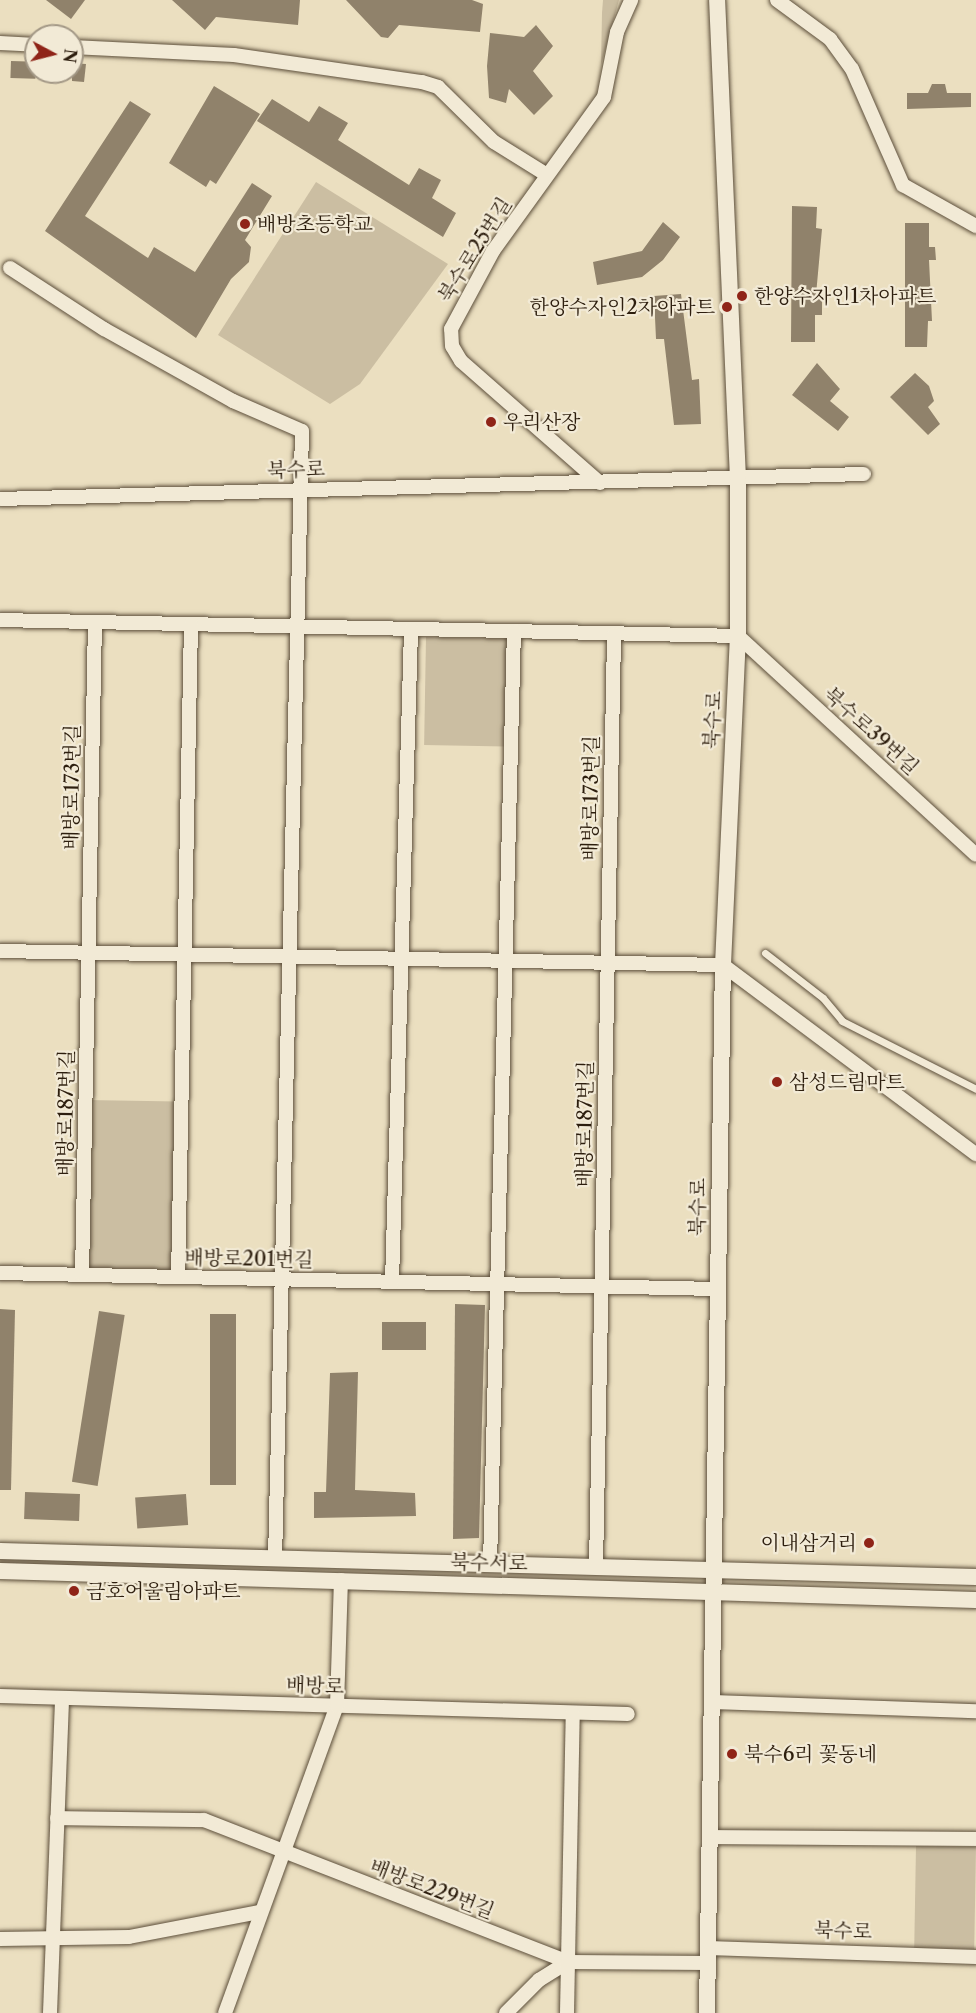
<!DOCTYPE html>
<meta charset="utf-8">
<style>
body{margin:0}
#map{position:relative;width:976px;height:2013px;overflow:hidden;background:#ebdfc0;font-family:"Libre Caslon Text","Noto Serif KR",serif}
div>[style]{position:absolute}
[style*='--x']{left:calc(var(--x)*1px);top:calc(var(--y)*1px);width:calc(var(--w)*1px);rotate:calc(var(--a)*1deg)}
.green>*{inset:0;background:#cbbea2;transform-origin:0 0}
.building>*{inset:0;background:#90826b;transform-origin:0 0}
.roads{filter:drop-shadow(0 0 2px #5c4e3a) drop-shadow(0 0 2px #5c4e3a)}
.service>*{height:7px;margin:-3.5px;padding:0 3.5px;transform-origin:3.5px;border-radius:3.5px;background:#f2ead6}
.minor>*{height:14px;margin:-7px;padding:0 7px;transform-origin:7px;border-radius:7px;background:#f2ead6}
.tertiary>*{height:16px;margin:-8px;padding:0 8px;transform-origin:8px;border-radius:8px;background:#f2ead6}
.dots>*{width:16px;height:16px;translate:-50% -50%;box-sizing:border-box;border:3px solid #f2ead6;border-radius:50%}
span{translate:-50% -50%;white-space:nowrap;text-align:center;line-height:1.15;-webkit-text-stroke:4.5px #f2ead6;paint-order:stroke}
.poi-label{font-size:20px;color:#2d1e0e}
.left{translate:0 -50%;text-align:left}
.right{translate:-100% -50%;text-align:right}
.street-label{font-size:20px;color:#2d1e0e}
.north{position:absolute;left:24px;top:24px;width:60px;height:60px;box-sizing:border-box;background:#f2ead6;border:2px solid #a39886;border-radius:50%;rotate:97deg;font-size:16px;font-weight:700;line-height:24px;text-align:center;color:#2d1e0e}
.north::after{content:'';display:block;margin:auto;width:21px;height:27px;background:#8f2418;clip-path:polygon(50% 0,100% 100%,50% 72%,0 100%)}
</style>
<div id="map">
<div class="green">
<i style="clip-path:polygon(603px 0,619px 0,601px 65px,602px 13px)"></i>
<i style="clip-path:polygon(316px 182px,448px 264px,360px 384px,330px 404px,218px 335px)"></i>
<i style="left:426px;top:637px;width:81px;height:108px;rotate:1deg"></i>
<i style="left:86px;top:1100px;width:91px;height:178px;rotate:1deg"></i>
<i style="left:916px;top:1846px;width:60px;height:102px;rotate:1deg"></i>
</div>
<div class="building">
<i style="clip-path:polygon(46px 0,85px 0,71px 19px)"></i>
<i style="clip-path:polygon(172px 0,300px 0,298px 25px,216px 17px,205px 30px)"></i>
<i style="clip-path:polygon(346px 0,472px 0,483px 4px,480px 32px,399px 25px,388px 38px,381px 37px)"></i>
<i style="clip-path:polygon(536px 25px,553px 46px,533px 71px,553px 96px,534px 115px,509px 89px,506px 103px,489px 98px,487px 66px,490px 33px,524px 37px)"></i>
<i style="left:11px;top:61px;width:25px;height:17px;rotate:2deg"></i>
<i style="clip-path:polygon(72px 63px,86px 64px,84px 82px,72px 81px)"></i>
<i style="clip-path:polygon(932px 84px,945px 84px,947px 93px,971px 93px,971px 107px,907px 109px,907px 93px,928px 93px)"></i>
<i style="clip-path:polygon(214px 86px,260px 114px,216px 184px,210px 180px,206px 187px,169px 163px)"></i>
<i style="clip-path:polygon(272px 99px,309px 122px,319px 106px,348px 123px,338px 140px,409px 185px,419px 168px,441px 180px,432px 198px,456px 213px,443px 237px,257px 121px)"></i>
<i style="clip-path:polygon(130px 101px,151px 114px,85px 216px,148px 258px,154px 247px,195px 272px,252px 183px,272px 196px,245px 240px,251px 247px,249px 262px,231px 279px,196px 338px,45px 231px)"></i>
<i style="clip-path:polygon(792px 206px,817px 207px,816px 228px,822px 229px,816px 295px,822px 295px,822px 315px,815px 315px,815px 342px,791px 342px)"></i>
<i style="clip-path:polygon(663px 222px,680px 237px,663px 260px,642px 277px,597px 285px,593px 262px,642px 251px)"></i>
<i style="clip-path:polygon(905px 223px,929px 223px,929px 247px,935px 247px,936px 260px,929px 260px,932px 321px,928px 321px,927px 347px,905px 347px)"></i>
<i style="clip-path:polygon(681px 294px,692px 380px,699px 379px,701px 424px,674px 425px,664px 339px,656px 339px,654px 296px)"></i>
<i style="clip-path:polygon(817px 363px,840px 389px,830px 401px,849px 417px,838px 431px,792px 395px)"></i>
<i style="clip-path:polygon(915px 373px,929px 386px,934px 401px,928px 407px,940px 424px,928px 435px,890px 397px)"></i>
<i style="clip-path:polygon(455px 1304px,485px 1305px,479px 1538px,453px 1539px)"></i>
<i style="clip-path:polygon(0 1309px,15px 1310px,11px 1490px,0 1490px)"></i>
<i style="left:99px;top:1311px;width:26px;height:173px;rotate:9deg"></i>
<i style="left:210px;top:1314px;width:26px;height:171px"></i>
<i style="left:382px;top:1322px;width:44px;height:28px"></i>
<i style="clip-path:polygon(358px 1372px,355px 1490px,415px 1493px,416px 1516px,314px 1518px,314px 1492px,326px 1492px,330px 1373px)"></i>
<i style="left:80px;top:1494px;width:27px;height:55px;rotate:92deg"></i>
<i style="left:186px;top:1494px;width:31px;height:51px;rotate:86deg"></i>
</div>
<div class="roads">
<div class="service">
<i style="--x:765;--y:953;--w:73;--a:37.8"></i>
<i style="--x:823;--y:998;--w:30;--a:50"></i>
<i style="--x:842;--y:1021;--w:150;--a:26.9"></i>
</div>
<div class="minor">
<i style="--x:777;--y:0;--w:66;--a:36.3"></i>
<i style="--x:830;--y:39;--w:37;--a:54"></i>
<i style="--x:852;--y:69;--w:127;--a:66.3"></i>
<i style="--x:903;--y:185;--w:84;--a:29.3"></i>
<i style="--x:0;--y:43;--w:36;--a:3"></i>
<i style="--x:72;--y:47;--w:162;--a:2.8"></i>
<i style="--x:234;--y:55;--w:190;--a:8.2"></i>
<i style="--x:422;--y:82;--w:17;--a:17"></i>
<i style="--x:438;--y:87;--w:78;--a:44.5"></i>
<i style="--x:494;--y:142;--w:62;--a:31.9"></i>
<i style="--x:10;--y:268;--w:112;--a:33"></i>
<i style="--x:104;--y:329;--w:148;--a:29.2"></i>
<i style="--x:233;--y:401;--w:75;--a:23.5"></i>
<i style="--x:302;--y:431;--w:1127;--a:91.37"></i>
<i style="--x:600;--y:483;--w:185;--a:-138.7"></i>
<i style="--x:461;--y:361;--w:17;--a:-121"></i>
<i style="--x:452;--y:346;--w:17;--a:-93"></i>
<i style="--x:451;--y:329;--w:89;--a:-61.7"></i>
<i style="--x:493;--y:251;--w:190;--a:-54.2"></i>
<i style="--x:604;--y:97;--w:66;--a:-78.7"></i>
<i style="--x:617;--y:32;--w:35;--a:-66"></i>
<i style="--x:0;--y:499;--w:864;--a:-1.66"></i>
<i style="--x:0;--y:620;--w:738;--a:1.24"></i>
<i style="--x:738;--y:636;--w:323;--a:42.6"></i>
<i style="--x:0;--y:951;--w:723;--a:1.11"></i>
<i style="--x:723;--y:965;--w:316;--a:36.8"></i>
<i style="--x:0;--y:1273;--w:718;--a:1.28"></i>
<i style="--x:82;--y:1275;--w:653;--a:-88.86"></i>
<i style="--x:178;--y:1277;--w:653;--a:-88.86"></i>
<i style="--x:392;--y:1282;--w:653;--a:-88.33"></i>
<i style="--x:490;--y:1564;--w:933;--a:-88.53"></i>
<i style="--x:596;--y:1566;--w:932;--a:-88.89"></i>
<i style="--x:0;--y:1696;--w:628;--a:1.64"></i>
<i style="--x:713;--y:1702;--w:263;--a:2"></i>
<i style="--x:57;--y:1818;--w:147;--a:0.8"></i>
<i style="--x:204;--y:1820;--w:391;--a:21.3"></i>
<i style="--x:568;--y:1962;--w:140;--a:0.4"></i>
<i style="--x:710;--y:1837;--w:266;--a:0.4"></i>
<i style="--x:0;--y:1939;--w:129;--a:-0.9"></i>
<i style="--x:129;--y:1937;--w:132;--a:-10.9"></i>
<i style="--x:708;--y:1948;--w:268;--a:1.9"></i>
<i style="--x:50;--y:2013;--w:315;--a:-87.8"></i>
<i style="--x:225;--y:2013;--w:327;--a:-70"></i>
<i style="--x:337;--y:1706;--w:126;--a:-88.2"></i>
<i style="--x:506;--y:2013;--w:47;--a:-45"></i>
<i style="--x:539;--y:1980;--w:34;--a:-32"></i>
<i style="--x:567;--y:2013;--w:300;--a:-88.9"></i>
</div>
<div class="tertiary">
<i style="--x:0;--y:1551;--w:976;--a:1.53"></i>
<i style="--x:0;--y:1571;--w:976;--a:1.7"></i>
<i style="--x:707;--y:2013;--w:1048;--a:-89.13"></i>
<i style="--x:723;--y:965;--w:329;--a:-87.4"></i>
<i style="--x:738;--y:636;--w:157;--a:-90"></i>
<i style="--x:738;--y:479;--w:479;--a:-92.5"></i>
</div>
</div>
<div class="dots">
<i style="left:245px;top:224px;background:#8f2418"></i>
<i style="left:742px;top:296px;background:#8f2418"></i>
<i style="left:727px;top:307px;background:#8f2418"></i>
<i style="left:491px;top:422px;background:#8f2418"></i>
<i style="left:777px;top:1082px;background:#8f2418"></i>
<i style="left:869px;top:1543px;background:#8f2418"></i>
<i style="left:74px;top:1591px;background:#8f2418"></i>
<i style="left:732px;top:1754px;background:#8f2418"></i>
</div>
<div class="poi-label">
<span class="left" style="left:257px;top:224px">배방초등학교</span>
<span class="left" style="left:754px;top:296px">한양수자인1차아파트</span>
<span class="right" style="left:715px;top:307px">한양수자인2차아파트</span>
<span class="left" style="left:503px;top:422px">우리산장</span>
<span class="left" style="left:789px;top:1082px">삼성드림마트</span>
<span class="right" style="left:857px;top:1543px">이내삼거리</span>
<span class="left" style="left:86px;top:1591px">금호어울림아파트</span>
<span class="left" style="left:744px;top:1754px">북수6리 꽃동네</span>
</div>
<div class="street-label">
<span style="left:475px;top:250px;rotate:-58deg">북수로25번길</span>
<span style="left:296px;top:470px;rotate:-2deg">북수로</span>
<span style="left:713px;top:720px;rotate:-87deg">북수로</span>
<span style="left:871px;top:731px;rotate:42deg">북수로39번길</span>
<span style="left:72px;top:787px;rotate:-89deg">배방로173번길</span>
<span style="left:591px;top:798px;rotate:-89deg">배방로173번길</span>
<span style="left:66px;top:1113px;rotate:-89deg">배방로187번길</span>
<span style="left:585px;top:1124px;rotate:-89deg">배방로187번길</span>
<span style="left:698px;top:1207px;rotate:-89deg">북수로</span>
<span style="left:249px;top:1259px;rotate:1deg">배방로201번길</span>
<span style="left:489px;top:1563px;rotate:1deg">북수서로</span>
<span style="left:315px;top:1686px;rotate:2deg">배방로</span>
<span style="left:432px;top:1889px;rotate:21deg">배방로229번길</span>
<span style="left:843px;top:1931px;rotate:2deg">북수로</span>
</div>
<div class="north">N</div>
</div>
